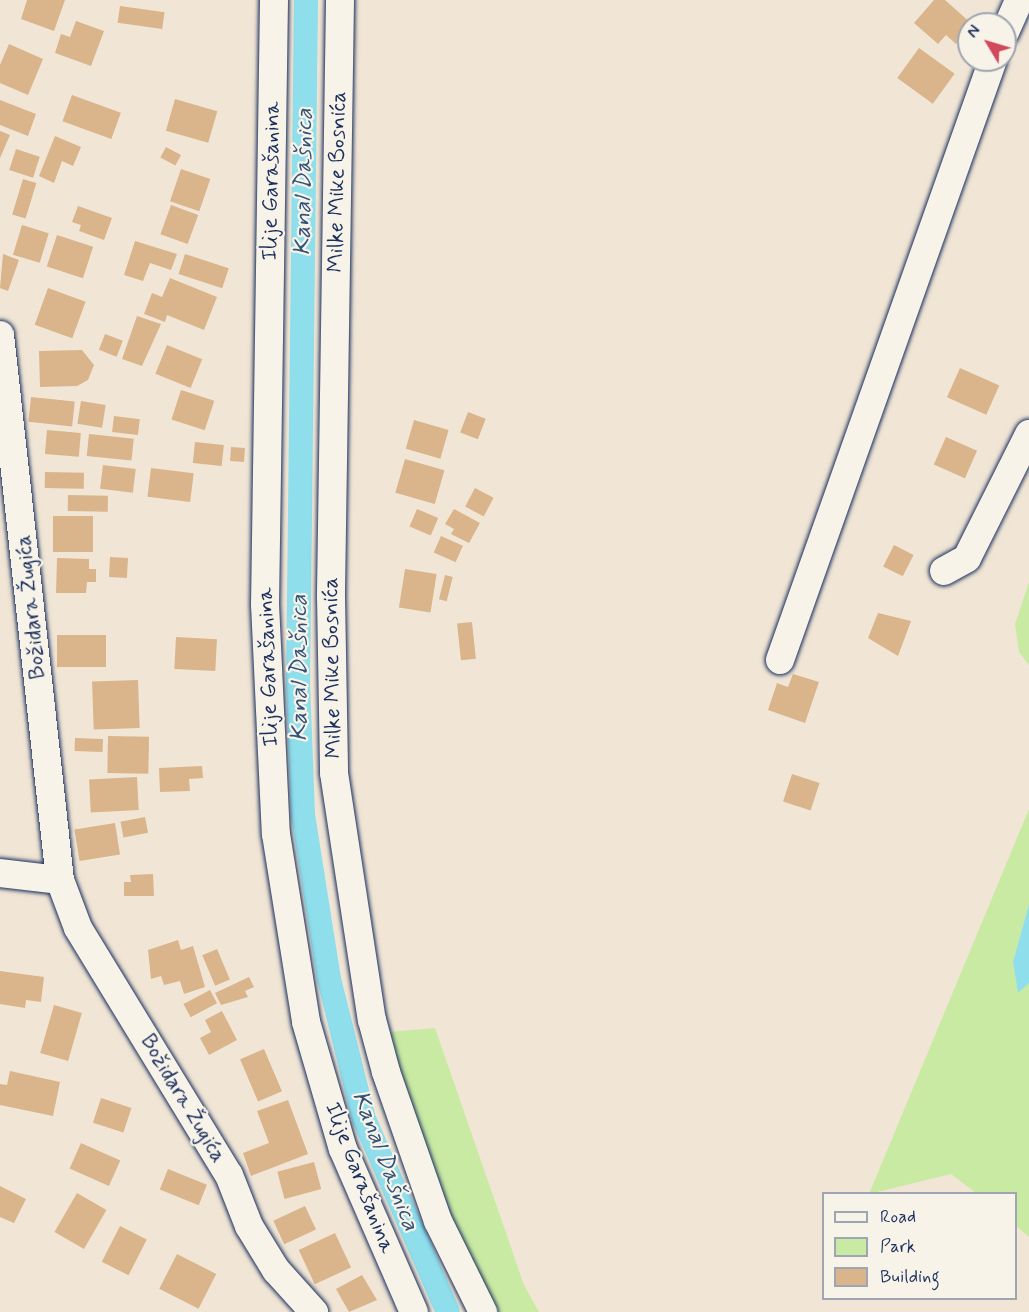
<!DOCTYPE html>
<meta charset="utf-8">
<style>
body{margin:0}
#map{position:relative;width:1029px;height:1312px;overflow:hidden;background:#f1e6d5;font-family:Mynerve,sans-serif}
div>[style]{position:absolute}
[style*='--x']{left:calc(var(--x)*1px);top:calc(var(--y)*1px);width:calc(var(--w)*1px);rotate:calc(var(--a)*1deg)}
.green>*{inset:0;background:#c9eaa2}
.water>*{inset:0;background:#8edeeb}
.canal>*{height:24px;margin:-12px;padding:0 12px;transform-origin:12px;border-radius:12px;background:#8edeeb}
.building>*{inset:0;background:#dab48b;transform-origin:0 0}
.roads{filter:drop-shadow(0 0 2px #1b2f5e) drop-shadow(0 0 2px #1b2f5e)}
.minor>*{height:28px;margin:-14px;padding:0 14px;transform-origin:14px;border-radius:14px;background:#f7f3e8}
span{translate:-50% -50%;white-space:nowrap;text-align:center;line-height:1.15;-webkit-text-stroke:4.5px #f7f3e8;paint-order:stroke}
.street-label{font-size:22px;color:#1b2f5e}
.water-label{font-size:24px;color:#32527a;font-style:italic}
.legend{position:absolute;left:822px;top:1192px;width:195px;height:108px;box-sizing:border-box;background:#f7f3e8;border:2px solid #9fa5b1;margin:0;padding:8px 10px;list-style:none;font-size:18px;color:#1b2f5e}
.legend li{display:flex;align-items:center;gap:12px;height:30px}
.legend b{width:30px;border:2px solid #9fa5b1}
.north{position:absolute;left:957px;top:12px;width:60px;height:60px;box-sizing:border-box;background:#f7f3e8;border:2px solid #9fa5b1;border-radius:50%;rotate:308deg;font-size:16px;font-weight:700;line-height:24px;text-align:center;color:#1b2f5e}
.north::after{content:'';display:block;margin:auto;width:21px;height:27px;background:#d1495b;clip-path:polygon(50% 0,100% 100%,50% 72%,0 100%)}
</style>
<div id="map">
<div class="green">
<i style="clip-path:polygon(1029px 582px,1029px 665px,1019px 652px,1015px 624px)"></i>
<i style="clip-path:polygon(1029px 809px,1029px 904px,1013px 962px,1018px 992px,1029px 983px,1029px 1237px,1016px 1226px,1016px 1194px,976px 1193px,951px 1174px,869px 1194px)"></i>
<i style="clip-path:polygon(435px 1028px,524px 1285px,539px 1312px,493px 1312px,445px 1216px,388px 1032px)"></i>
</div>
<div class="water">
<i style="clip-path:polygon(1029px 904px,1029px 983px,1018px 993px,1013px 962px)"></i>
</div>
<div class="canal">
<i style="--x:306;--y:0;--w:684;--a:90.67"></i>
<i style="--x:298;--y:684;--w:131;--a:87.8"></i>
<i style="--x:303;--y:815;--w:166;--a:81"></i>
<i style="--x:329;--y:979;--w:144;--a:76"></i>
<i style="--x:364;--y:1119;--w:210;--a:66.5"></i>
</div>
<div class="building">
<i style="clip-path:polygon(27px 0,65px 0,54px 31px,21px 19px)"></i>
<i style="clip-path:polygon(934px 0,945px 0,972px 24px,956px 44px,946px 35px,938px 44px,914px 23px)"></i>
<i style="left:120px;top:6px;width:45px;height:17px;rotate:8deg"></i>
<i style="clip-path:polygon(76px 21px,104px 31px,91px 66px,55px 53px,61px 34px,70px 37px)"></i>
<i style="clip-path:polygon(9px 44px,43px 59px,28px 95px,0 83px,0 65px)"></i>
<i style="left:919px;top:48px;width:44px;height:37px;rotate:36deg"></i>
<i style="left:72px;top:95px;width:52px;height:28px;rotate:20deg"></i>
<i style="left:175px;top:99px;width:44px;height:33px;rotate:16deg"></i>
<i style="clip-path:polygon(0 100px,36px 114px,28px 136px,0 125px)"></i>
<i style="clip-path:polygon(0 131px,10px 135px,0 158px)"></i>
<i style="clip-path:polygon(55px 136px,81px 147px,73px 166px,62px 161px,54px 183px,39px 176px)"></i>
<i style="left:166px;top:147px;width:17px;height:12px;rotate:28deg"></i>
<i style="left:16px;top:149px;width:25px;height:22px;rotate:18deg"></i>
<i style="left:181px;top:169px;width:31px;height:34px;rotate:19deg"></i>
<i style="left:23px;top:179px;width:14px;height:37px;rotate:17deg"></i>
<i style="left:171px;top:205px;width:29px;height:31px;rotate:20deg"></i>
<i style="clip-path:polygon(78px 206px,112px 218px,104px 240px,79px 231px,81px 225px,72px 222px)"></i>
<i style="left:22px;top:225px;width:28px;height:31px;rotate:17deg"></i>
<i style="left:57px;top:235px;width:38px;height:33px;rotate:18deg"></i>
<i style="clip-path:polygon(135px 241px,177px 254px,171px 270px,150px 263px,143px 281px,124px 275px)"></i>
<i style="clip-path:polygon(3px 254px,19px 260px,8px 291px,0 288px)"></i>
<i style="left:185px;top:254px;width:46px;height:21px;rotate:18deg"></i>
<i style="clip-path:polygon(170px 278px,217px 297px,204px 330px,167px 315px,165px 322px,144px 314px,152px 293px,162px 297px)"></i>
<i style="left:48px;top:288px;width:40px;height:39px;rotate:20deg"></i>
<i style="clip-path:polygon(137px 316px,161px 324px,142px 366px,122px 359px)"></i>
<i style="left:105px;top:334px;width:19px;height:17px;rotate:21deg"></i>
<i style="left:167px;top:345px;width:38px;height:31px;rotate:22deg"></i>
<i style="clip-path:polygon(82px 350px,94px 365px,88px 380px,77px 386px,40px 387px,39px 351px)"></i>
<i style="left:960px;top:368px;width:43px;height:32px;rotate:24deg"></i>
<i style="left:181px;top:390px;width:35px;height:31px;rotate:18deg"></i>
<i style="left:31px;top:397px;width:44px;height:25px;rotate:6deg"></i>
<i style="left:81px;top:401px;width:25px;height:23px;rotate:9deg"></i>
<i style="left:468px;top:412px;width:19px;height:22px;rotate:21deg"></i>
<i style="left:114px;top:416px;width:26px;height:16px;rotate:7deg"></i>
<i style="left:414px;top:420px;width:36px;height:30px;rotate:16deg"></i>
<i style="left:47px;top:430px;width:34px;height:24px;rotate:5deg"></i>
<i style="left:89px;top:434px;width:45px;height:22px;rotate:6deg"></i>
<i style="left:946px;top:437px;width:34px;height:30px;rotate:24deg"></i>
<i style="left:195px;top:442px;width:29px;height:21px;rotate:6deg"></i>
<i style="left:231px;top:447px;width:14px;height:14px;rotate:4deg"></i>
<i style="left:405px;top:459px;width:41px;height:35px;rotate:16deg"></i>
<i style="left:103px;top:465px;width:33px;height:24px;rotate:7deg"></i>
<i style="left:151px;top:468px;width:43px;height:29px;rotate:7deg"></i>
<i style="left:45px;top:472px;width:39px;height:16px;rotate:1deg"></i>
<i style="left:475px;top:488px;width:21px;height:21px;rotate:28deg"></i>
<i style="left:68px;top:495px;width:40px;height:16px;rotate:1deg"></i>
<i style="left:417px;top:509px;width:23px;height:19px;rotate:23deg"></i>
<i style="clip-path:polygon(454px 509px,480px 523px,469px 543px,451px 534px,454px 529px,445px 524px)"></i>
<i style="left:53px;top:516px;width:40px;height:36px"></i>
<i style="left:441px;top:536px;width:24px;height:18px;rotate:24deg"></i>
<i style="left:894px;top:545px;width:22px;height:24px;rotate:27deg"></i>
<i style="left:110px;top:557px;width:18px;height:20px;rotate:3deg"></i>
<i style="clip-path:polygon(57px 558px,89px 559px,89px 569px,96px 569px,96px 582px,87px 582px,86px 593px,56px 593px)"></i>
<i style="left:405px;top:569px;width:32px;height:39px;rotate:9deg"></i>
<i style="left:445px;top:575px;width:8px;height:25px;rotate:14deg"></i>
<i style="clip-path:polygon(878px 613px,911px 621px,898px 656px,868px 638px)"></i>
<i style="left:472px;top:622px;width:37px;height:15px;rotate:84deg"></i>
<i style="left:106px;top:635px;width:32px;height:49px;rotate:90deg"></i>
<i style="left:176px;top:637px;width:41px;height:32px;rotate:3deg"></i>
<i style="clip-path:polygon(793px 674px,819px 682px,805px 723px,768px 710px,777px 683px,788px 687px)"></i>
<i style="left:138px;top:680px;width:48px;height:46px;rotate:88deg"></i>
<i style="left:108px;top:736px;width:41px;height:37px;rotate:1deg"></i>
<i style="left:75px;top:738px;width:28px;height:13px;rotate:2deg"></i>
<i style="clip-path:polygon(202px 766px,203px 778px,189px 779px,190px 791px,160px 792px,159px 768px)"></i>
<i style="left:792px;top:774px;width:29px;height:29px;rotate:18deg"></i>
<i style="left:137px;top:777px;width:33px;height:48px;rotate:87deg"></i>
<i style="left:145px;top:817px;width:16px;height:25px;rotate:79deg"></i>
<i style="left:115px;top:823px;width:32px;height:41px;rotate:81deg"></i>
<i style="clip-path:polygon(153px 874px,154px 896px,124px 896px,124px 882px,131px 882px,130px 875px)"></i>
<i style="clip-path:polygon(178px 940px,181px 950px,193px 946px,205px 987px,184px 994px,180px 981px,164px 985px,161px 976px,151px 979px,148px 950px)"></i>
<i style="left:217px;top:949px;width:33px;height:16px;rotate:67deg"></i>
<i style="clip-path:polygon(0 971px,44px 977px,41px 1002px,26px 1000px,25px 1008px,0 1004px)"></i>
<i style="clip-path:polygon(249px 977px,254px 987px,245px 991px,248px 997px,221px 1005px,215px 993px)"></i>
<i style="left:210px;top:990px;width:15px;height:30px;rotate:62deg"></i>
<i style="left:54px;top:1005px;width:29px;height:50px;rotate:16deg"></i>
<i style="clip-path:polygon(222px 1011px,237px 1040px,209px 1055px,200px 1038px,211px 1032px,205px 1020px)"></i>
<i style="left:264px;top:1049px;width:46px;height:26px;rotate:67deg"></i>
<i style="clip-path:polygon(10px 1071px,60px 1082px,53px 1116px,0 1105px,0 1084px,7px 1085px)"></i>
<i style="left:101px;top:1098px;width:32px;height:26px;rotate:18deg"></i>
<i style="clip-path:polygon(288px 1100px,308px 1154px,251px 1176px,243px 1153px,269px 1143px,257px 1111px)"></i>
<i style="left:81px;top:1143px;width:43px;height:28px;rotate:24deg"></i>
<i style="left:314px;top:1162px;width:28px;height:38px;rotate:75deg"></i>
<i style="left:168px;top:1169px;width:42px;height:22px;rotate:22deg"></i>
<i style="clip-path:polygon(0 1186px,26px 1199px,14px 1223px,0 1217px)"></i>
<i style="left:77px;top:1193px;width:34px;height:45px;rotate:30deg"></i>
<i style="left:305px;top:1206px;width:26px;height:35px;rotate:65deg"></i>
<i style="left:120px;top:1226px;width:30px;height:40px;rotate:27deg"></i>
<i style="left:335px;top:1233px;width:38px;height:40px;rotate:65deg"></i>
<i style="left:177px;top:1254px;width:44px;height:39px;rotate:27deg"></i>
<i style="clip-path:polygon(362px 1275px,377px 1300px,349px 1312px,336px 1289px)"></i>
</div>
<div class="roads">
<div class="minor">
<i style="--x:274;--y:0;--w:604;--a:90.85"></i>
<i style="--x:265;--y:604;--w:230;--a:87.3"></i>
<i style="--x:276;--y:834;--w:190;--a:80.9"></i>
<i style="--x:306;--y:1022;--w:132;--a:73.8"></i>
<i style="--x:343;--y:1149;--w:178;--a:66.5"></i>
<i style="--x:340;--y:0;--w:596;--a:90.87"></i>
<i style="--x:331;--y:596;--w:177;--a:89"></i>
<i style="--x:334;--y:773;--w:250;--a:81.3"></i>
<i style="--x:372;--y:1020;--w:54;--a:74.9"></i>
<i style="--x:386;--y:1072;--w:158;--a:70.8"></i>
<i style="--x:438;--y:1221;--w:102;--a:63.7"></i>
<i style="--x:1005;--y:32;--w:35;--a:-66"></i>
<i style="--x:0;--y:335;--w:548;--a:83.72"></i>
<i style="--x:60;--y:880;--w:51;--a:69.4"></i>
<i style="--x:78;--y:928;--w:289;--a:58.6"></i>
<i style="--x:229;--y:1175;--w:55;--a:68.6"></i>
<i style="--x:249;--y:1226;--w:52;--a:58.5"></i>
<i style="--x:276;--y:1270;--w:57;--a:47.9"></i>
<i style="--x:944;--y:571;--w:26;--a:-29"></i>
<i style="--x:967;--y:558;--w:139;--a:-63.4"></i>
<i style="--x:780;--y:660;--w:637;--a:-70.46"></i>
<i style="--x:0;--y:873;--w:60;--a:6.7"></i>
</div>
</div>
<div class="street-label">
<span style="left:272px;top:181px;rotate:-89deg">Ilije Garašanina</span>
<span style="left:338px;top:182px;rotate:-89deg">Milke Mike Bosnića</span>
<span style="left:32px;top:607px;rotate:-96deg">Božidara Žugića</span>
<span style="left:269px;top:667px;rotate:-92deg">Ilije Garašanina</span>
<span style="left:333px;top:668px;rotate:-91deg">Milke Mike Bosnića</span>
<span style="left:182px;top:1099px;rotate:59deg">Božidara Žugića</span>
<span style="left:359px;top:1178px;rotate:69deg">Ilije Garašanina</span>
</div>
<div class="water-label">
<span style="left:304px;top:182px;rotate:-89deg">Kanal Dašnica</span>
<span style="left:300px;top:668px;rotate:-90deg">Kanal Dašnica</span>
<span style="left:385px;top:1161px;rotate:69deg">Kanal Dašnica</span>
</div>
<ul class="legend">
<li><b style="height:8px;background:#f7f3e8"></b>Road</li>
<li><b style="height:16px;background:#c9eaa2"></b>Park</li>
<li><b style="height:16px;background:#dab48b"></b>Building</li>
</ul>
<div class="north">N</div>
</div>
